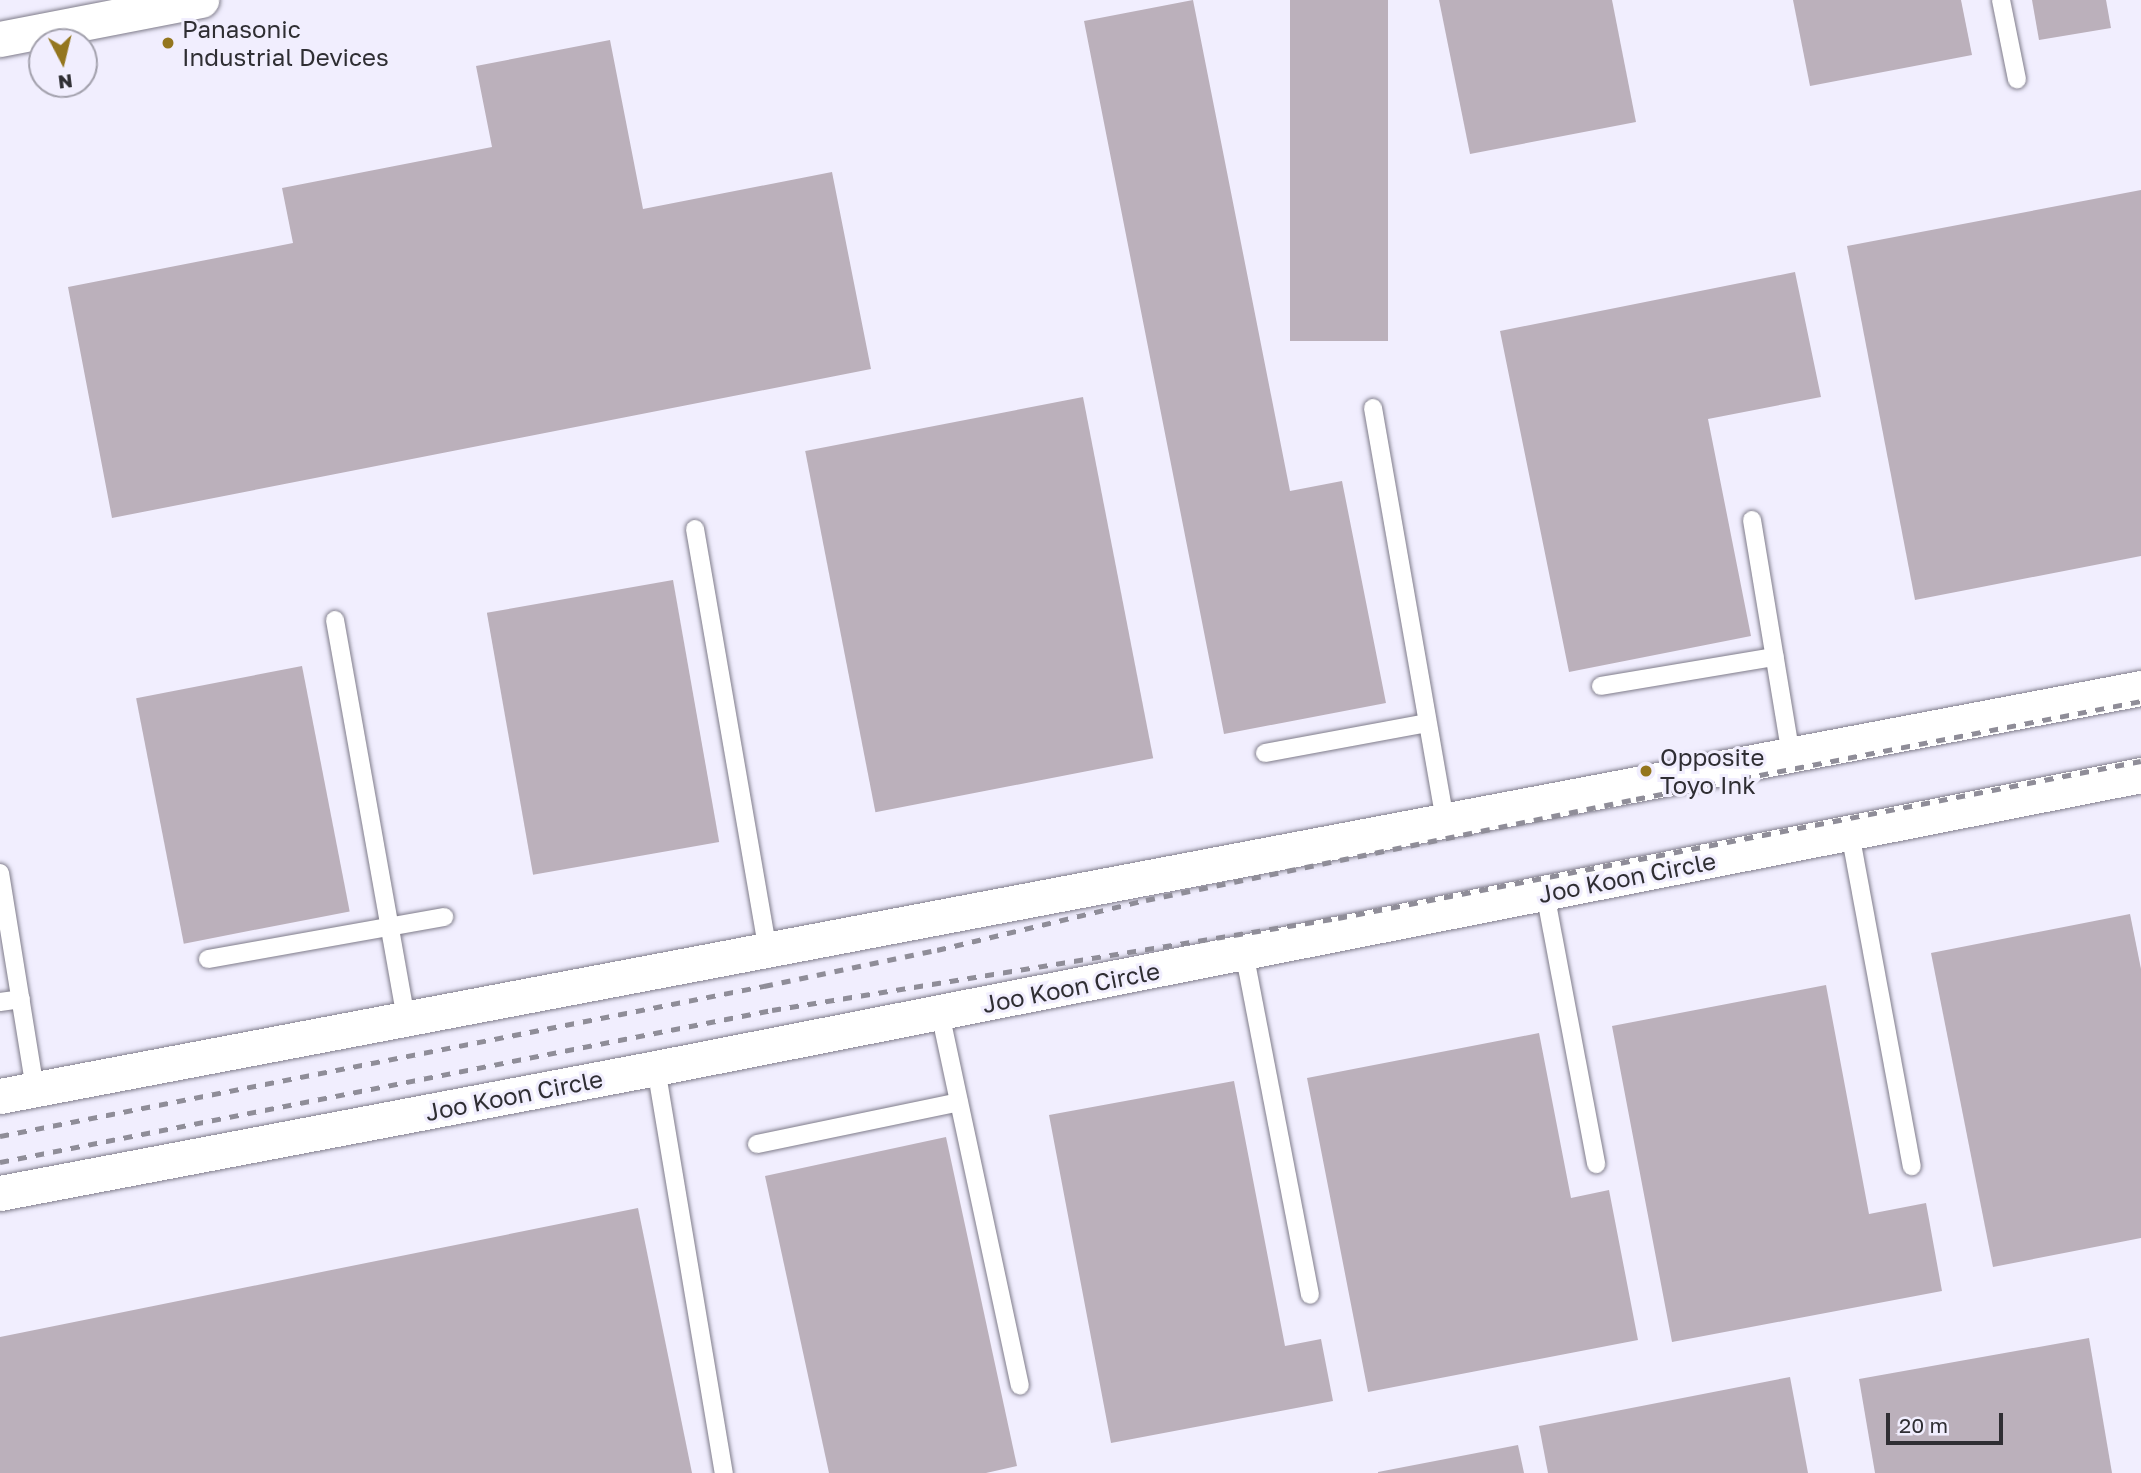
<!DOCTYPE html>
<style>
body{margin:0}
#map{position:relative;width:2141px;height:1473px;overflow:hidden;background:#f1eefe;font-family:"Golos Text",sans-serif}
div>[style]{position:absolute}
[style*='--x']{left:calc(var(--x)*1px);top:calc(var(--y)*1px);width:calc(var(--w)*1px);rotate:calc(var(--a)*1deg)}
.building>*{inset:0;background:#bbb0bb;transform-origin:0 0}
.roads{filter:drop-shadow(0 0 2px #7f7c8a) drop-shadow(0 0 2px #7f7c8a)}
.lane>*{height:18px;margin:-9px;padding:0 9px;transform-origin:9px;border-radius:9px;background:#fff}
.street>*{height:35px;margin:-17.5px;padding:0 17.5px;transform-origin:17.5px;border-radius:17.5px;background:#fff}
.rail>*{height:5px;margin-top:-2.5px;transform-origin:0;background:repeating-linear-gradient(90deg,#8f8d98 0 9px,transparent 0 18px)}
.dots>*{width:19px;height:19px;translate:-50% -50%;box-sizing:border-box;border:4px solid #f1eefe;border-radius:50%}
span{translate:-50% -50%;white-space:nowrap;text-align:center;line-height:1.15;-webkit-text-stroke:6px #f1eefe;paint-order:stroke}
.poi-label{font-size:24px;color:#2f2e33}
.left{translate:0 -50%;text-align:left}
.street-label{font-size:24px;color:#2f2e33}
.north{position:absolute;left:28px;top:28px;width:70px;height:70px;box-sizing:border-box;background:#f1eefe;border:2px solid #a3a1ad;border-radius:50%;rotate:173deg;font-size:19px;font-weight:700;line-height:28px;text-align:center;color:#2f2e33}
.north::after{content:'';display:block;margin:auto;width:24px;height:32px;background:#94761e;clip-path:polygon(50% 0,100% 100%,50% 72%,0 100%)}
.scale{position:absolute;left:1886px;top:1413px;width:117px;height:32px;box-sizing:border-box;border:4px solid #2f2e33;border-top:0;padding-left:9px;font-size:21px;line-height:24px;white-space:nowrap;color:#2f2e33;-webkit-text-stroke:5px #f1eefe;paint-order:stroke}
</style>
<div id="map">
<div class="building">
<i style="clip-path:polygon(1193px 0,1290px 491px,1342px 481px,1386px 703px,1224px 734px,1084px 21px)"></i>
<i style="left:1290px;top:0;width:98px;height:341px"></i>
<i style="clip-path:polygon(1439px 0,1612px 0,1636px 122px,1470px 154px)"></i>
<i style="clip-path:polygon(1793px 0,1961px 0,1972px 55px,1810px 86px)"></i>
<i style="clip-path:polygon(2032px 0,2106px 0,2111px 28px,2039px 40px)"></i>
<i style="clip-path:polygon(610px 40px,643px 209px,832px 172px,871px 369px,112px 518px,68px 287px,293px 243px,282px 188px,492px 147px,476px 66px)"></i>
<i style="clip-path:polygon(2141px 190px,2141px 556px,1915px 600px,1847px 246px)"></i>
<i style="clip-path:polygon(1795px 272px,1821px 397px,1708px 419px,1751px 636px,1569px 672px,1500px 331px)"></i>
<i style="left:1083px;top:397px;width:368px;height:283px;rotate:79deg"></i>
<i style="left:673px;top:580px;width:266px;height:189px;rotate:80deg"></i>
<i style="left:302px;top:666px;width:250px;height:169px;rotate:79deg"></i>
<i style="clip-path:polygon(2130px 914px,2141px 969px,2141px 1238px,1993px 1267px,1931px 953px)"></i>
<i style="clip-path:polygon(1826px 985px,1869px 1214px,1926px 1203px,1942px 1291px,1672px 1342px,1612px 1026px)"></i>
<i style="clip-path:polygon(1539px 1033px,1571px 1198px,1609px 1190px,1638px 1340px,1368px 1392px,1307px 1078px)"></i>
<i style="clip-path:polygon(1234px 1081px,1285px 1346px,1321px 1339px,1333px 1401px,1111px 1443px,1049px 1115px)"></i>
<i style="clip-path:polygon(946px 1137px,1017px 1466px,986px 1473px,829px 1473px,765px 1176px)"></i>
<i style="clip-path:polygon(638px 1208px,692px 1473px,0 1473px,0 1337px)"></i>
<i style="clip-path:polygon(2089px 1338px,2112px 1473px,1875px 1473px,1859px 1379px)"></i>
<i style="clip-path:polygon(1790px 1377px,1808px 1473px,1548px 1473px,1539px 1426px)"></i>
<i style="clip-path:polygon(1518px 1445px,1524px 1473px,1378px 1473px,1378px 1472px)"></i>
</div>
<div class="roads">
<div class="lane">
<i style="--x:2001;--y:0;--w:81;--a:78.6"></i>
<i style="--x:1373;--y:408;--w:419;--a:80.1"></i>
<i style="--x:1752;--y:520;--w:238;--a:80.6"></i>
<i style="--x:695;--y:529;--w:427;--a:80.2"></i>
<i style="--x:335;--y:620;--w:405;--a:79.9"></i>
<i style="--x:1601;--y:686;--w:176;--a:-9.5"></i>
<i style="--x:1265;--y:753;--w:165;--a:-10.5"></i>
<i style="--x:1850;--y:833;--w:339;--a:79.5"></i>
<i style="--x:0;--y:873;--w:219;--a:80.8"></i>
<i style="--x:1545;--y:893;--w:276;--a:79.3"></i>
<i style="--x:1244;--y:952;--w:349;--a:79.1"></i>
<i style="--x:208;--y:959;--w:240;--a:-10.1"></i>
<i style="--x:0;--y:1002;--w:21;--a:-8"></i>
<i style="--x:940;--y:1013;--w:381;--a:77.9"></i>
<i style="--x:656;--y:1068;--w:411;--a:80.5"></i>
<i style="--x:757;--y:1144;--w:206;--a:-11.7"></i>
</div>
<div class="street">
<i style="--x:0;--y:39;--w:205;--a:-11"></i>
<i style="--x:0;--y:1096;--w:2180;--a:-10.79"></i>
<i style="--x:0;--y:1193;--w:668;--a:-10.79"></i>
<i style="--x:656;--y:1068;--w:1514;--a:-11.16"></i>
</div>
</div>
<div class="rail">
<i style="--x:0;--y:1136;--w:779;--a:-11.11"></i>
<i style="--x:764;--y:986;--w:177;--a:-11.8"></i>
<i style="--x:937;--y:950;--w:215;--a:-13.5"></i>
<i style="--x:1146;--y:900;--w:500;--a:-11.65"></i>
<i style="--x:1636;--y:799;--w:514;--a:-10.98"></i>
<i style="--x:0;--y:1162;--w:787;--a:-11.14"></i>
<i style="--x:772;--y:1010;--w:573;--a:-9.23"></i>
<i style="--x:1338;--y:918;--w:818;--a:-11.06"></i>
</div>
<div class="dots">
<i style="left:168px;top:43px;background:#94761e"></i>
<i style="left:1646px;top:771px;background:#94761e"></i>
</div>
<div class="poi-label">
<span class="left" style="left:182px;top:43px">Panasonic<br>Industrial Devices</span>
<span class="left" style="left:1660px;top:771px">Opposite<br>Toyo Ink</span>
</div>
<div class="street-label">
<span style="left:1627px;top:877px;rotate:-11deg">Joo Koon Circle</span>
<span style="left:1071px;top:987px;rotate:-11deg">Joo Koon Circle</span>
<span style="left:514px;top:1095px;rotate:-11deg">Joo Koon Circle</span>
</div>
<div class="north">N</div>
<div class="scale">20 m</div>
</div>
